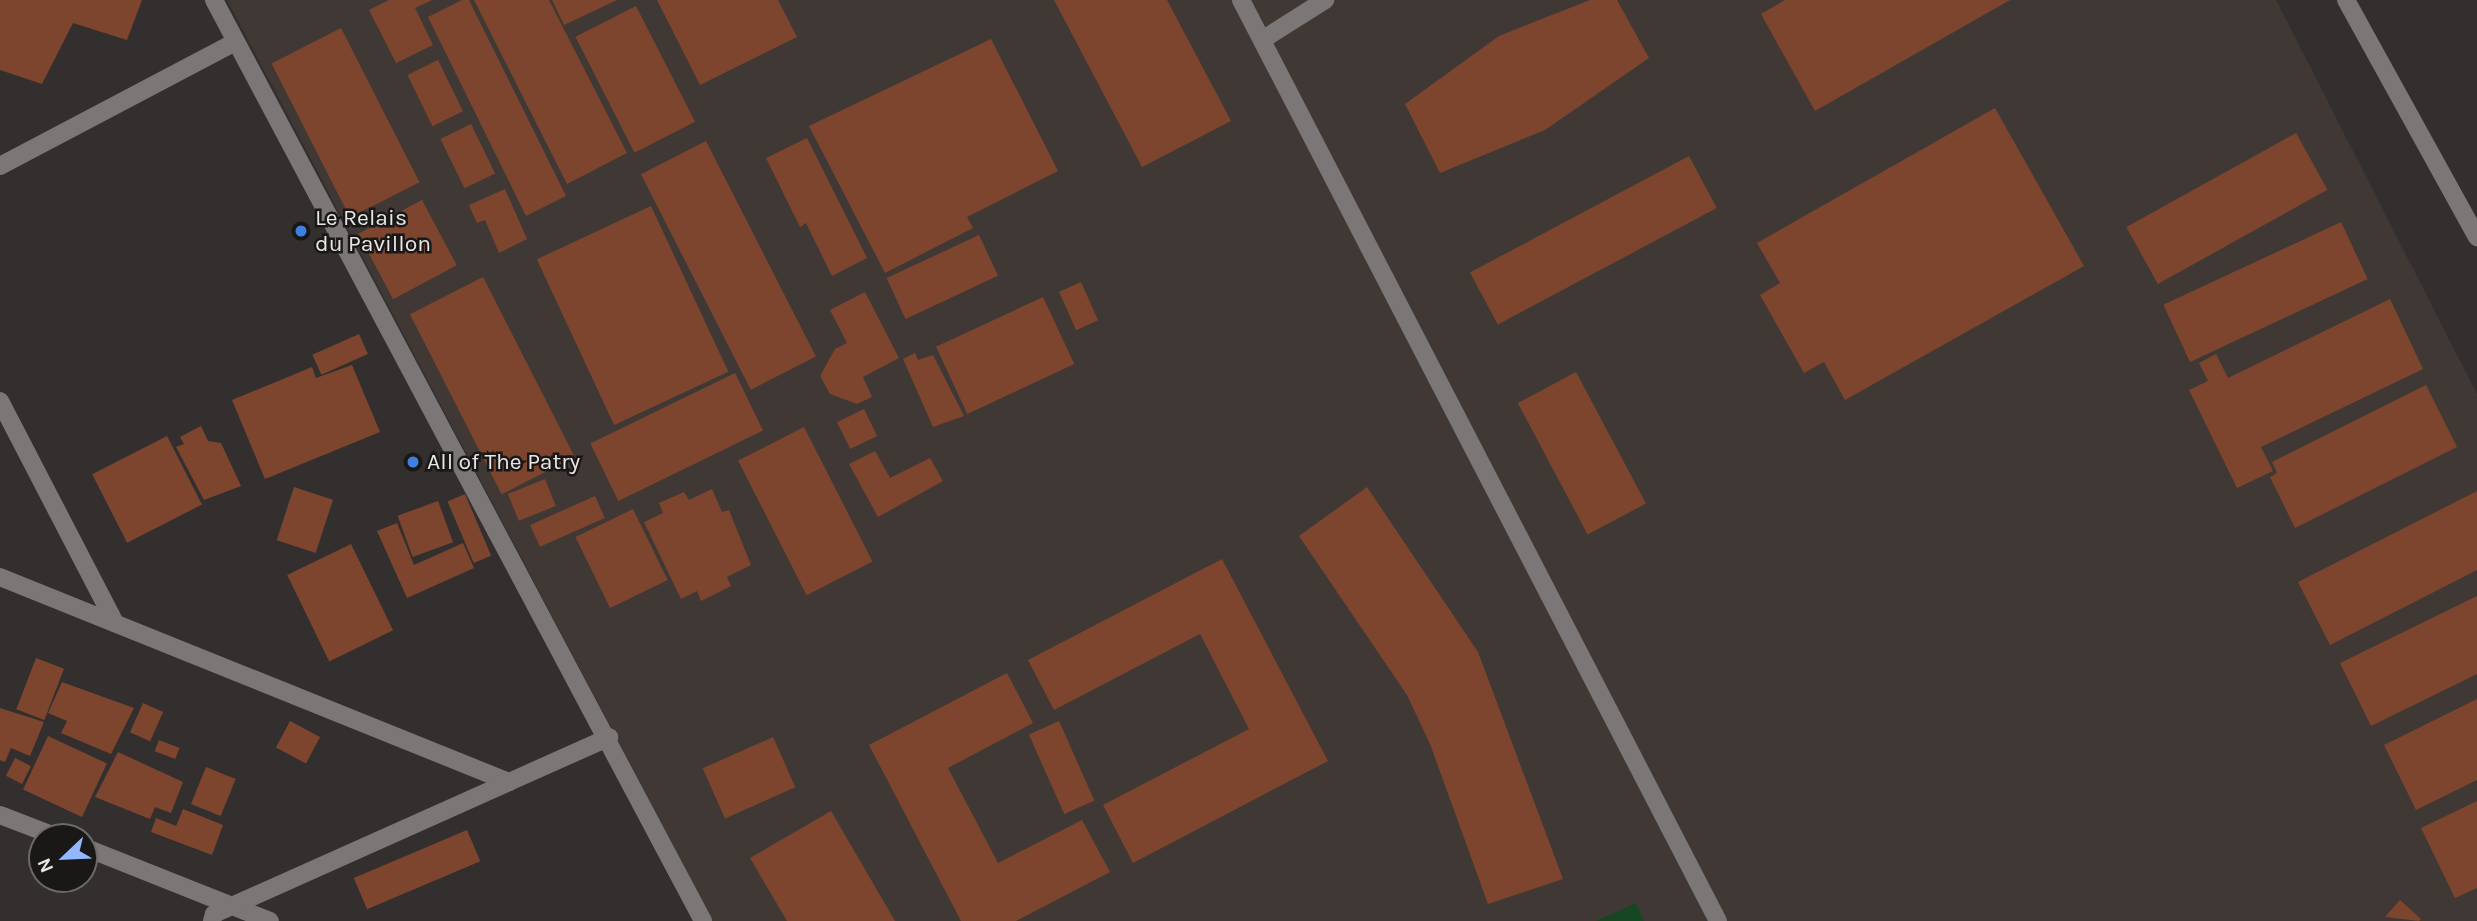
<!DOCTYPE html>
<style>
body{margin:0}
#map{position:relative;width:2477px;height:921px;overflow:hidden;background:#322f2e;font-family:Karla,sans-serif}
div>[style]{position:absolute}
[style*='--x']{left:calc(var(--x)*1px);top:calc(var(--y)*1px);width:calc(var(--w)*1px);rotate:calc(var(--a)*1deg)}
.built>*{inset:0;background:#403835}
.green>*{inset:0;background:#164623}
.building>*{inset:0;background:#7d452e;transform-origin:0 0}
.lane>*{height:18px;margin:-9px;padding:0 9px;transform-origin:9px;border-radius:9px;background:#7a7776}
.street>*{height:18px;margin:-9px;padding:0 9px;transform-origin:9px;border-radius:9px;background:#7a7776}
.dots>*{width:19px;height:19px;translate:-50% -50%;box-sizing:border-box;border:4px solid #191817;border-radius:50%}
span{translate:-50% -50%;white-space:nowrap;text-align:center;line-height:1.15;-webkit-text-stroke:5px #191817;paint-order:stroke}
.poi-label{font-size:23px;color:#e7e5e5}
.left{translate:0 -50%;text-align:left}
.north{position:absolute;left:28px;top:823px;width:70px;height:70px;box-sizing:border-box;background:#191817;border:2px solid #6b6a69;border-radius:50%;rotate:247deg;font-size:19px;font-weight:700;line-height:28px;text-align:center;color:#e7e5e5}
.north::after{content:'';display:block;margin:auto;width:24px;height:32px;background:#91b8fd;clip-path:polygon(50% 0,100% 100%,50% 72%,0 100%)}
</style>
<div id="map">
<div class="built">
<i style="clip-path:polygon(227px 0,2276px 0,2477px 394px,2477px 921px,713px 921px)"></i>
</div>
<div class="green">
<i style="clip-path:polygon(1636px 903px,1644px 921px,1596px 921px)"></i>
</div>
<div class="building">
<i style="clip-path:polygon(0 0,142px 0,127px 40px,73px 23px,42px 84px,0 70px)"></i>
<i style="clip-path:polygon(389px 0,432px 0,415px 8px,433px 45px,396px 63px,369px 10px)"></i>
<i style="clip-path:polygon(462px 0,469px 0,566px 196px,526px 216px,428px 17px)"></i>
<i style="clip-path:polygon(474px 0,549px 0,627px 153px,567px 184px)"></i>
<i style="clip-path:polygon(552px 0,617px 0,564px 25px)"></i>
<i style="clip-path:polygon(657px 0,778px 0,797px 37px,700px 85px)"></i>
<i style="clip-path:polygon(1054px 0,1167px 0,1231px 121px,1142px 167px)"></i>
<i style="clip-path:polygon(1590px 0,1617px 0,1649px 58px,1545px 130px,1440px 173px,1405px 104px,1499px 36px)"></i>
<i style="clip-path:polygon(1785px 0,2010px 0,1815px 111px,1761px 14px)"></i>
<i style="left:636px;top:6px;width:130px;height:68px;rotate:63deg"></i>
<i style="left:341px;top:28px;width:173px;height:78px;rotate:63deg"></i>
<i style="clip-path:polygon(991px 39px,1058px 171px,967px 217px,973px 228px,885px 273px,809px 126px)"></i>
<i style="left:438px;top:60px;width:57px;height:34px;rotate:64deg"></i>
<i style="clip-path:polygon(1995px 108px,2084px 266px,1845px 400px,1824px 362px,1804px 373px,1760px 295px,1780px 283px,1757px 243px)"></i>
<i style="left:471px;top:124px;width:55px;height:34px;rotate:64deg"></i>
<i style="left:2296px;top:133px;width:65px;height:194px;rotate:61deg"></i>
<i style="clip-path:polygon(807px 138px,867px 258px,832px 276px,806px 223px,800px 227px,766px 158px)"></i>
<i style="left:706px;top:141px;width:242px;height:73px;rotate:63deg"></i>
<i style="left:1689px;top:156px;width:59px;height:248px;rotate:62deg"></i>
<i style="clip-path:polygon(505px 189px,527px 239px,499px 253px,485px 220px,477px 223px,469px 205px)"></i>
<i style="left:422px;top:200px;width:74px;height:72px;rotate:62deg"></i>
<i style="left:651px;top:206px;width:183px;height:126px;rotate:65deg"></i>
<i style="left:2341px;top:222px;width:63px;height:196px;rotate:65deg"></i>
<i style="left:979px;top:235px;width:45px;height:102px;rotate:65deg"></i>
<i style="left:483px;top:277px;width:202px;height:82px;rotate:63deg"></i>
<i style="left:1081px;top:282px;width:42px;height:24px;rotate:66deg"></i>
<i style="clip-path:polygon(865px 292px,899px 358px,863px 377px,872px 397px,857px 404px,830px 394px,820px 376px,835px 349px,847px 343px,830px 310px)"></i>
<i style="left:1043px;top:297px;width:74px;height:118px;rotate:65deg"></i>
<i style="clip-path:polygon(2390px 299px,2423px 369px,2261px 447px,2273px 471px,2237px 488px,2189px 390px,2208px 381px,2199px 363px,2216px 354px,2228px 378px)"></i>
<i style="left:359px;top:334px;width:22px;height:51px;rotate:66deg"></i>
<i style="clip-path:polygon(915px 353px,918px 360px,933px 355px,964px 416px,933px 427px,903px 359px)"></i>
<i style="clip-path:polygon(352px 365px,380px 432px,265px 479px,232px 400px,312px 367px,316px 378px)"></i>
<i style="left:1576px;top:372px;width:149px;height:66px;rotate:62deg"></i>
<i style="left:735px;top:373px;width:64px;height:161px;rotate:64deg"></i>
<i style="clip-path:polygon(2426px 385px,2457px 447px,2295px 528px,2270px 477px,2277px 473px,2272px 462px)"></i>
<i style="left:864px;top:409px;width:30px;height:30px;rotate:64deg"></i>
<i style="clip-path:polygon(201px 426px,208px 441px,221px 443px,241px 486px,204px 500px,176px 447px,184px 444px,180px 437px)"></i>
<i style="left:804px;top:427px;width:151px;height:74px;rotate:63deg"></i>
<i style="left:167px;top:436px;width:77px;height:84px;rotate:63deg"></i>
<i style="clip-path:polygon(875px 451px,890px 478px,930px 458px,943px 481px,878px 517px,849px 464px)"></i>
<i style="left:545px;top:479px;width:29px;height:40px;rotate:68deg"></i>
<i style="left:294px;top:487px;width:41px;height:56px;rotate:18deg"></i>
<i style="clip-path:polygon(1367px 487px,1478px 652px,1563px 879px,1488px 904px,1430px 744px,1407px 695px,1299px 536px)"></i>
<i style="clip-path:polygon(712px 489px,722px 512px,729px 510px,751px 565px,727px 577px,731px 586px,701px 601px,697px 591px,681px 599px,644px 522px,663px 513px,659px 503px,684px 492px,689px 500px)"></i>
<i style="clip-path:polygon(2477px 491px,2477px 570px,2330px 645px,2298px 582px)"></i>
<i style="left:465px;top:494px;width:67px;height:19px;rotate:67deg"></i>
<i style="left:595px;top:496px;width:24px;height:71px;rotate:66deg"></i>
<i style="left:438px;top:501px;width:44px;height:43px;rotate:70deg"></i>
<i style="left:633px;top:509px;width:79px;height:64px;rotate:64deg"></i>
<i style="clip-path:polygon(397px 523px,414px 565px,463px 543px,474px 568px,407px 598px,377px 531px)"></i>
<i style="left:351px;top:544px;width:96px;height:71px;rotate:64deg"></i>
<i style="clip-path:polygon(1222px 559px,1328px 761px,1133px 863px,1103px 805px,1249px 729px,1200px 634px,1054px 710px,1028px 660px)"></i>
<i style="clip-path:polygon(2477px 596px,2477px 674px,2371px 726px,2340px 663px)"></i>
<i style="left:36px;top:658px;width:30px;height:55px;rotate:21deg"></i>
<i style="clip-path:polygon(1007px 673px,1033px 723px,948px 768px,998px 863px,1082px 820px,1110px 872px,1016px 921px,961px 921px,869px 745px)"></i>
<i style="clip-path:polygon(62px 682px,134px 708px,111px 754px,61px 733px,67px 721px,48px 713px)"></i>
<i style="clip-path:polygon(2477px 699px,2477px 780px,2416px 810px,2384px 745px)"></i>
<i style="left:143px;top:703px;width:22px;height:32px;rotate:24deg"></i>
<i style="clip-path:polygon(0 708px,44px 722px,30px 756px,11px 748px,5px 762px,0 760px)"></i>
<i style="left:290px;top:721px;width:34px;height:30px;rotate:28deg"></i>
<i style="left:1059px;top:721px;width:87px;height:33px;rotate:66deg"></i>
<i style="left:48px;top:736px;width:65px;height:59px;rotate:25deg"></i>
<i style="left:773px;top:737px;width:55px;height:77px;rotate:66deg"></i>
<i style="left:159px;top:740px;width:22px;height:12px;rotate:21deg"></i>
<i style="clip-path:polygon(118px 752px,183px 782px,171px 813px,155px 807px,150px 819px,95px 797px)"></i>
<i style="left:15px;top:758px;width:18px;height:20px;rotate:27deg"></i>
<i style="left:206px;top:767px;width:32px;height:40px;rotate:22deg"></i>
<i style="clip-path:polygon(2477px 801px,2477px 888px,2455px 898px,2421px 828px)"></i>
<i style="clip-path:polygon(183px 809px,223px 825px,212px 855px,151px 832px,156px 818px,176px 826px)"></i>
<i style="clip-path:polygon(831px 811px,895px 921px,787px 921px,750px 858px)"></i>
<i style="left:467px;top:830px;width:34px;height:123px;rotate:67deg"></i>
<i style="clip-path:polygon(2400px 900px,2421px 919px,2419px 921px,2385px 917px)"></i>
</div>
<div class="lane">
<i style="--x:1241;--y:0;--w:1037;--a:62.62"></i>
<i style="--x:1262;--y:40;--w:75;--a:-32.4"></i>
</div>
<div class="street">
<i style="--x:214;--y:0;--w:1043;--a:62.03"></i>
<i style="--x:2346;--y:0;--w:271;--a:61.1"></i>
<i style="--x:0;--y:166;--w:266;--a:-27.8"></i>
<i style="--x:0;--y:401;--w:250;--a:62.6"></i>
<i style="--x:0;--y:577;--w:549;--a:21.94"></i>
<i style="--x:0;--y:815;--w:61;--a:21.1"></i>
<i style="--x:84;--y:847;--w:200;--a:21.7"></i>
<i style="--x:212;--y:921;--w:7;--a:-74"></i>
<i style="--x:214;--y:914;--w:433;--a:-24.1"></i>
</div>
<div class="dots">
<i style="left:301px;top:231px;background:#3f7fe0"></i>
<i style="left:413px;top:462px;background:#3f7fe0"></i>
</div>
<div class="poi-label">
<span class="left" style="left:315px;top:231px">Le Relais<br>du Pavillon</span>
<span class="left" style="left:427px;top:462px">All of The Patry</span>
</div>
<div class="north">N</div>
</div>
